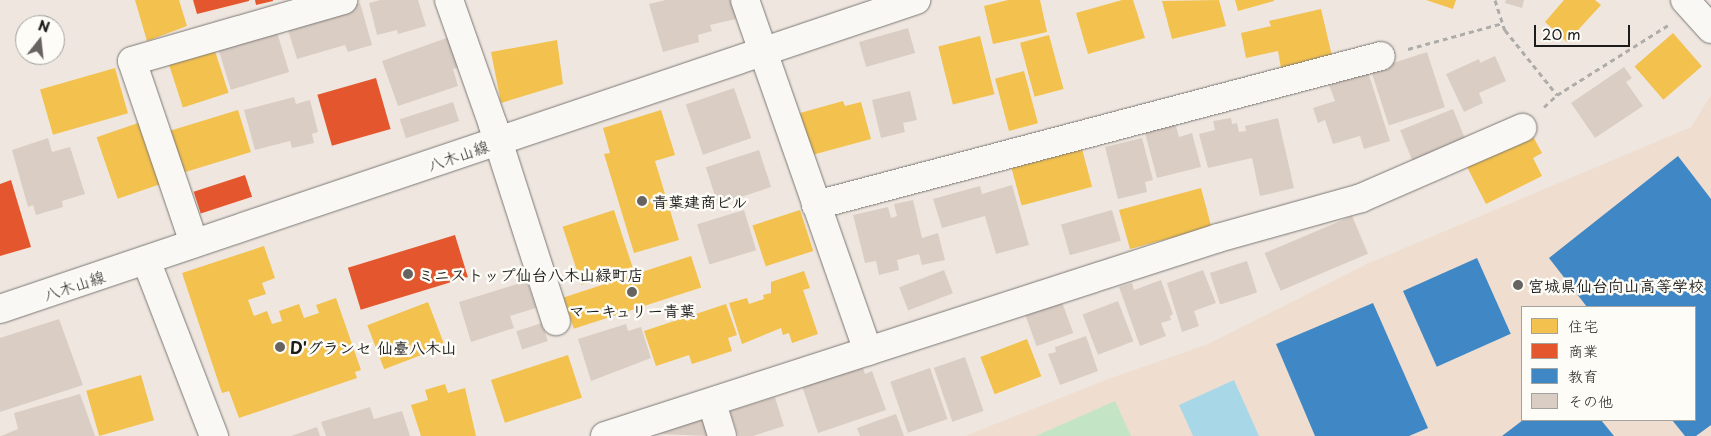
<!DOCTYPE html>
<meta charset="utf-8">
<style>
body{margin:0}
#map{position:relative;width:1711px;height:436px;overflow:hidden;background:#efe7df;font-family:"Playpen Sans","Klee One",sans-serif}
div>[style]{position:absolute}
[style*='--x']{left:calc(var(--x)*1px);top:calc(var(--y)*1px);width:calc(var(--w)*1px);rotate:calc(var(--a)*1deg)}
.built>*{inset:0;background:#efded0}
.green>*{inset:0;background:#c3e5c5}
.water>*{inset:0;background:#a8d8e7}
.homes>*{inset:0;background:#f2c14e;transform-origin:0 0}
.shops>*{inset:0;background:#e4572e;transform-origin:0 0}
.schools>*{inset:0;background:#3f88c5;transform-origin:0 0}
.building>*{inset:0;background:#dacdc4;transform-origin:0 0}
.path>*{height:3px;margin-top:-1.5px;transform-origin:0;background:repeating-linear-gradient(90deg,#aeaca9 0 5px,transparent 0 9px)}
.roads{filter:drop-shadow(0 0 1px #7b7774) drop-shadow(0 0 1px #7b7774)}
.minor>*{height:28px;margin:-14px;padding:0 14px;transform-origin:14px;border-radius:14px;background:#f9f8f5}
.dots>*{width:14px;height:14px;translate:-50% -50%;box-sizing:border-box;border:2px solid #fdfcf7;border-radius:50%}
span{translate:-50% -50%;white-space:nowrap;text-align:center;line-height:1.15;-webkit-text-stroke:5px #fdfcf7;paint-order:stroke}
.street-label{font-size:16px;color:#1c1c1c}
.poi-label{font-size:16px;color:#1c1c1c;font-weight:700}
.left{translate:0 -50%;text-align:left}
.legend{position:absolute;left:1521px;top:306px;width:175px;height:115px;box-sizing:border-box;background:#fdfcf7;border:1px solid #a3a29f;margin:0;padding:6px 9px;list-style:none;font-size:15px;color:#1c1c1c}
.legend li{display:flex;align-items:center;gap:10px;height:25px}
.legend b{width:25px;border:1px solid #a3a29f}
.north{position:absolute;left:15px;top:15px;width:50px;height:50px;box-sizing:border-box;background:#fdfcf7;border:1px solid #a3a29f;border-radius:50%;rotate:16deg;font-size:14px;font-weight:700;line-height:20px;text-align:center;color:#1c1c1c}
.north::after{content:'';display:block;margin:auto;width:18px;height:22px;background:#666360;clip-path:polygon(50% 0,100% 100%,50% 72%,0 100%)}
.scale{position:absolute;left:1534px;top:25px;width:96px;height:22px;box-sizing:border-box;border:2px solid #1c1c1c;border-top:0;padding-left:6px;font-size:15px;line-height:18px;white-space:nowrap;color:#1c1c1c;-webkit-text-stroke:4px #fdfcf7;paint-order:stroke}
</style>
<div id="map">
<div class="built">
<i style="clip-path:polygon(evenodd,1711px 95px,1711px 436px,965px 436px,1108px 379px,1208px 344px,1369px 263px,1691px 127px,1711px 95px,1522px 307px,1695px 307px,1695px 420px,1522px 420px,1522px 307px)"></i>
</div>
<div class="green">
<i style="clip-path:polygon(1115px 401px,1131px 436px,1036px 436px)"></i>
</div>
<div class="water">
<i style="clip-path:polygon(1234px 380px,1259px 436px,1193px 436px,1179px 405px)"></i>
</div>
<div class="homes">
<i style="clip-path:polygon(135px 0,179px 0,187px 26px,147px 41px)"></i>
<i style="clip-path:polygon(1008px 0,1040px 0,1047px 32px,993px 44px,984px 6px)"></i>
<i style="clip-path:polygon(1122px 0,1133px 0,1145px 38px,1088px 54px,1076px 13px)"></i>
<i style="clip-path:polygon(1219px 0,1226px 26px,1172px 39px,1162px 1px)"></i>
<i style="clip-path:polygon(1235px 0,1274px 0,1274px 1px,1238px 11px)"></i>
<i style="clip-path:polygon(1426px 0,1456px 0,1453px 9px)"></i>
<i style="clip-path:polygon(1564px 0,1595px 0,1601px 5px,1567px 42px,1545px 22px)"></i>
<i style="clip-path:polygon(1321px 9px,1332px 56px,1281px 68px,1278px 51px,1246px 58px,1241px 33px,1271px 26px,1269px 21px)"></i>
<i style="left:1673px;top:33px;width:44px;height:51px;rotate:49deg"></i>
<i style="left:1049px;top:35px;width:56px;height:30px;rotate:75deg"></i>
<i style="left:980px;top:36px;width:60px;height:43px;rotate:76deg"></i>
<i style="clip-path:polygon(557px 40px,563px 84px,501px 103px,491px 52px)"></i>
<i style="left:214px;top:48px;width:47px;height:48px;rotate:72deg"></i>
<i style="left:115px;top:68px;width:47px;height:78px;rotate:74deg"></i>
<i style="left:1024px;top:71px;width:54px;height:30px;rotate:75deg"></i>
<i style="clip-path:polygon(843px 101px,845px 106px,861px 102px,871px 139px,812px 155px,800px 113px)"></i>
<i style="left:238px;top:110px;width:44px;height:71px;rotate:73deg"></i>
<i style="clip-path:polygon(661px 110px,675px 155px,655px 161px,679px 240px,634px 253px,604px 154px,610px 153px,603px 128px)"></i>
<i style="left:141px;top:122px;width:65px;height:47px;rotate:71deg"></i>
<i style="clip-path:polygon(1530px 131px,1542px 153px,1533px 158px,1542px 176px,1486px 204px,1466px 165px)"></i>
<i style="left:1082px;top:149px;width:39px;height:73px;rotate:75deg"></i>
<i style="clip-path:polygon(1201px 188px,1213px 233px,1189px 233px,1130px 249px,1119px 210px)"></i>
<i style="left:614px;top:210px;width:61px;height:54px;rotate:72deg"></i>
<i style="left:800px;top:210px;width:43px;height:50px;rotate:72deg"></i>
<i style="clip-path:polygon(264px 246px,275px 278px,262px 283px,266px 294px,248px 300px,254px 316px,267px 311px,272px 324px,282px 321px,279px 311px,299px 304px,304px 318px,319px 313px,316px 305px,336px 298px,361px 370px,355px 372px,357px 378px,239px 418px,229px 391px,222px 393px,182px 273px)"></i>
<i style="left:691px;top:256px;width:33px;height:134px;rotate:72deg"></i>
<i style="clip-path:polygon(804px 271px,810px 288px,803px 290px,818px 334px,792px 343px,789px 333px,783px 335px,781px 328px,742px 344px,729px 303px,747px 298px,749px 304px,764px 299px,763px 295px,771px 293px,771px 282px)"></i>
<i style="left:428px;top:302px;width:47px;height:65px;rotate:69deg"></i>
<i style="clip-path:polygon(726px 304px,737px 335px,728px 338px,732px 351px,692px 364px,689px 355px,656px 366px,644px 331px)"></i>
<i style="left:1027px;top:339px;width:40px;height:50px;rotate:69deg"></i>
<i style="left:568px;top:355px;width:45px;height:81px;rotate:72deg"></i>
<i style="left:141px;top:375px;width:47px;height:57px;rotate:74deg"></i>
<i style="clip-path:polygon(445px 384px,448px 393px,465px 388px,476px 436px,421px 436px,411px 405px,428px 400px,425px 390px)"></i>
</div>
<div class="shops">
<i style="clip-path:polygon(193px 0,249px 0,249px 1px,197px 14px)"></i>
<i style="clip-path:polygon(255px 0,273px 0,273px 1px,256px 5px)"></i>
<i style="left:376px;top:78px;width:53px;height:61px;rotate:74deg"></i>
<i style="left:245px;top:175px;width:23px;height:54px;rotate:72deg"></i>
<i style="clip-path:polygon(11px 180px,31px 247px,0 256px,0 184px)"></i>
<i style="left:455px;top:235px;width:44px;height:112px;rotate:73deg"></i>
</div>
<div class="schools">
<i style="clip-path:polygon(1678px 156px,1711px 199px,1711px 425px,1696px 436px,1685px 436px,1672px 420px,1695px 420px,1695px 307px,1587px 307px,1549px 258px)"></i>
<i style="left:1477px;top:258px;width:83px;height:81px;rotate:66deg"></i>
<i style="clip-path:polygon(1373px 303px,1428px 428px,1409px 436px,1315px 436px,1276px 344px)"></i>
<i style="clip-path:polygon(1523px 420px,1601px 420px,1614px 436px,1502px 436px)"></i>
</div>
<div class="building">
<i style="clip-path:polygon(380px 0,418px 0,426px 26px,398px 34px,397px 30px,377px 35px,369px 3px)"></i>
<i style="clip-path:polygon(666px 0,731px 0,736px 19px,710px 25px,712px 31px,698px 35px,699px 42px,663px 52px,649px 4px)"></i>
<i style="clip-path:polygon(1506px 0,1524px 0,1522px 8px,1505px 3px)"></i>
<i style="clip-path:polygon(360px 3px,372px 45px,348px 52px,345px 45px,297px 59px,286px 24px)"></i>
<i style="left:908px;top:28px;width:26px;height:51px;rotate:74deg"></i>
<i style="left:276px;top:29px;width:45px;height:61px;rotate:73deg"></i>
<i style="clip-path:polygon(455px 35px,465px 65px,453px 69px,458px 86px,398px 106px,382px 61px)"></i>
<i style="left:1427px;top:52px;width:58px;height:59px;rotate:72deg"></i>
<i style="clip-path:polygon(1495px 56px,1506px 81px,1479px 93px,1483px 103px,1464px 112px,1446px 74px,1479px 59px,1480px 63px)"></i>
<i style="clip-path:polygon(1624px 67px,1632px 78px,1626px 82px,1643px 106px,1595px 138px,1571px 103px)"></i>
<i style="clip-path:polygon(1368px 72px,1390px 141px,1364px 149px,1360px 136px,1333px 144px,1325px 120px,1318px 123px,1313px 108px,1335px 101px,1329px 85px)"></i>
<i style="left:734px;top:88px;width:53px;height:51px;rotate:71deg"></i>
<i style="clip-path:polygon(910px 91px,917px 120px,903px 123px,905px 132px,881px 138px,872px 100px)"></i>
<i style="clip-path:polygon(294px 97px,296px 104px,310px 100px,318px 132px,312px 134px,314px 143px,292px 148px,290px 141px,255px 150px,244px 110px)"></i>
<i style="left:453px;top:102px;width:20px;height:56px;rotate:72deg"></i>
<i style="left:1453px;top:109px;width:37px;height:57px;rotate:68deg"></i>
<i style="clip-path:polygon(1231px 118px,1232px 124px,1237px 123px,1239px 132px,1246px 131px,1245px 126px,1278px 118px,1294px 188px,1260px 196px,1252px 158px,1208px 168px,1199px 134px,1215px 130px,1213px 121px)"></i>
<i style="clip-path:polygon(1175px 122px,1179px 137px,1192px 133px,1201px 167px,1157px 178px,1144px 129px)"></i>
<i style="clip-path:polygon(48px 138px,52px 152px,70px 147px,85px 194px,62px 201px,63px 207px,36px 215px,33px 205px,28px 207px,12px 150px)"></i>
<i style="clip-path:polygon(1142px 138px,1153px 180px,1145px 182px,1147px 192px,1118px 199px,1105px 147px)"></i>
<i style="left:759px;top:150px;width:39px;height:56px;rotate:72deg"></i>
<i style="clip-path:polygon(1012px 185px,1029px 245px,996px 254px,985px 216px,942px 228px,933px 199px,980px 186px,982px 194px)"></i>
<i style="clip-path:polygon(913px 200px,922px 238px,938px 233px,945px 260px,922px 265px,919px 254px,897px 260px,899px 270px,879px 275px,876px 261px,865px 263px,853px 215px,888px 207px,891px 218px,897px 216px,894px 204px)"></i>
<i style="left:744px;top:210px;width:42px;height:49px;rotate:73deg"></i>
<i style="left:1112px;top:210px;width:32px;height:53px;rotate:74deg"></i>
<i style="left:1352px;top:216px;width:41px;height:95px;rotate:67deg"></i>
<i style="left:1247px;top:261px;width:33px;height:39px;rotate:72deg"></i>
<i style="left:944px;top:270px;width:25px;height:48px;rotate:69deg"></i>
<i style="clip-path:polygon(1203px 270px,1216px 303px,1194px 311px,1199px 326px,1182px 332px,1167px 283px)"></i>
<i style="clip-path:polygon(1161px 280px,1173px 314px,1170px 316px,1171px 320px,1161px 323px,1166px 336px,1140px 346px,1119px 287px,1132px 283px,1134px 290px)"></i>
<i style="clip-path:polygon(527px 281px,536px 308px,510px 316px,514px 328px,471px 342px,459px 302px)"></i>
<i style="left:1118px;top:301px;width:43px;height:38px;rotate:69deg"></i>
<i style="left:1062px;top:302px;width:33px;height:39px;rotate:70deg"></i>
<i style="clip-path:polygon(59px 319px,83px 385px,0 412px,0 338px)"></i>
<i style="left:542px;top:323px;width:19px;height:27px;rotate:72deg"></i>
<i style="clip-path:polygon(626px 324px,628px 331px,641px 327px,651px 358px,591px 381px,578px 339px)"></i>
<i style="clip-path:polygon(1086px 336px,1098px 371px,1060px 385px,1048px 354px,1056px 352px,1055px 347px)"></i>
<i style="left:965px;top:357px;width:57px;height:33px;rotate:71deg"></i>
<i style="clip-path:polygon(862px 365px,865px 374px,872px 371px,886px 410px,818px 433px,802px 386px)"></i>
<i style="left:930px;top:368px;width:54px;height:42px;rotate:71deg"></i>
<i style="clip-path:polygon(80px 394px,95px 436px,1px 436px,18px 429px,14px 413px)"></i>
<i style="clip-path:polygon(775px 397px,784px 426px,753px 436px,738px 436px,730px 411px)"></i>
<i style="clip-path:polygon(370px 407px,374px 419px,402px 411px,410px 436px,326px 436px,321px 422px)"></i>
<i style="clip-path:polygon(896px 414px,904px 436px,860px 436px,857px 428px)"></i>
<i style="clip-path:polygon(705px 418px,710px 436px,659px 434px)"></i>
<i style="clip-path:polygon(317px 427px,320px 436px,291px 436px)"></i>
</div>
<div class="path">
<i style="--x:1495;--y:0;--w:32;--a:72"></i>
<i style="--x:1505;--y:30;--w:83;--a:51.3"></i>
<i style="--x:1408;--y:49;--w:98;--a:-15.3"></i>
<i style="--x:1544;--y:107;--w:18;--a:-43"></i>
<i style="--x:1557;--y:95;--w:131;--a:-32.2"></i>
</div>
<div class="roads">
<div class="minor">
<i style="--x:449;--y:0;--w:133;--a:70.6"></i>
<i style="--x:493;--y:125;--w:206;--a:72.2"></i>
<i style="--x:745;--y:0;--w:372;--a:70.7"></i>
<i style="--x:1685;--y:0;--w:39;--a:48"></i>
<i style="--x:816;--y:205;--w:584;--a:-14.77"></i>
<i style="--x:194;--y:243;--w:192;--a:-108.8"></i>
<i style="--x:132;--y:61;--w:220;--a:-16.1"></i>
<i style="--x:146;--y:260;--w:189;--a:68.9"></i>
<i style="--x:0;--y:309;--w:967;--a:-18.64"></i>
<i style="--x:712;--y:403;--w:34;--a:73"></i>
<i style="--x:605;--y:436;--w:644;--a:-17.9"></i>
<i style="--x:1218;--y:238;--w:148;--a:-15.6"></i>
<i style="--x:1361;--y:198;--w:176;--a:-23.5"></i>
</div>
</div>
<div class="dots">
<i style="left:642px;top:201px;background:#666360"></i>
<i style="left:408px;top:274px;background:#666360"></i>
<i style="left:1518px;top:285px;background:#666360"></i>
<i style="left:632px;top:292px;background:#666360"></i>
<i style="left:280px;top:347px;background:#666360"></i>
</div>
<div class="street-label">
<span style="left:458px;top:155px;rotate:-19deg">八木山線</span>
<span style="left:74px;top:285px;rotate:-18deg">八木山線</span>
</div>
<div class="poi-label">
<span class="left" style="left:652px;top:201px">青葉建商ビル</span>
<span class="left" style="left:418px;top:274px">ミニストップ仙台八木山緑町店</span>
<span class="left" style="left:1528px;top:285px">宮城県仙台向山高等学校</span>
<span style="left:632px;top:310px">マーキュリー青葉</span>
<span class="left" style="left:290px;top:347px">D'グランセ 仙臺八木山</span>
</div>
<ul class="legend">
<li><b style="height:14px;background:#f2c14e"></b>住宅</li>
<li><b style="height:14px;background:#e4572e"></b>商業</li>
<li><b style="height:14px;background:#3f88c5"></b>教育</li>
<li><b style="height:14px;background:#dacdc4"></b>その他</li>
</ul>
<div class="north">N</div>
<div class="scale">20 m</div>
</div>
